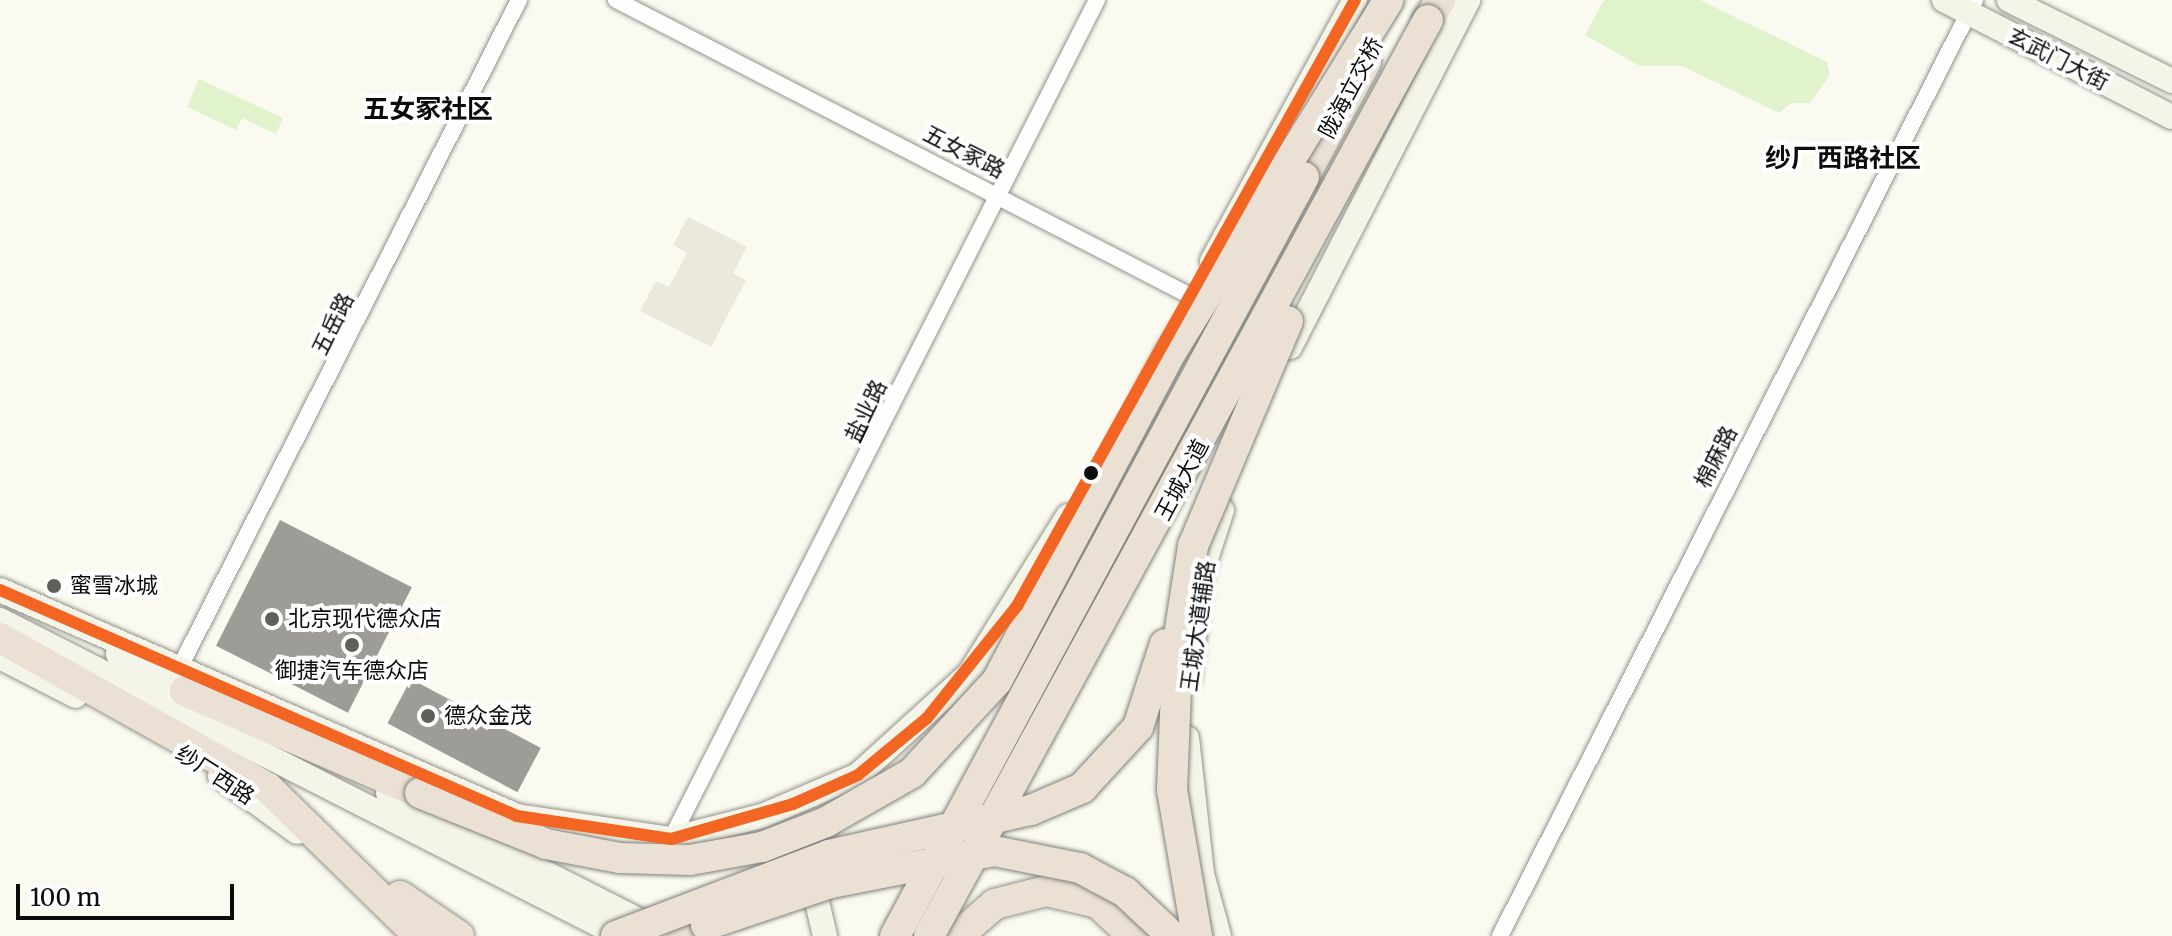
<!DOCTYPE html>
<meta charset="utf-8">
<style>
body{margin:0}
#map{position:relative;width:2172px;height:936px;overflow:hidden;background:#fafaf0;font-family:Merriweather,"Noto Sans SC",serif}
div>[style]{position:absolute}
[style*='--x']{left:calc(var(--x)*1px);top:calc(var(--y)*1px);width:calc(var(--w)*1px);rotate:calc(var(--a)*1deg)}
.green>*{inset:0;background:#e1f3cd}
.plaza>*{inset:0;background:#ebe9db}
.building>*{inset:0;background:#9d9c96;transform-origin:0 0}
.roads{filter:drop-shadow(0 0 2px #93938f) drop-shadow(0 0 2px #93938f)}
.street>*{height:16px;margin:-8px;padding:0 8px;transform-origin:8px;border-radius:8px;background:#fefefd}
.secondary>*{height:24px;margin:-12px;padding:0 12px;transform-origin:12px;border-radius:12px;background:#f4f4e8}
.highway>*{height:30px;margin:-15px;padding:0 15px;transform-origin:15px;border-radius:15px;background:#eae0d3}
.bridges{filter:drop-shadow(0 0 2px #80807c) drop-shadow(0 0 2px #80807c)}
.highway-bridge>*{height:30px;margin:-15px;padding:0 15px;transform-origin:15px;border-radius:15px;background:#eae0d3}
.bus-1>*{height:12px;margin:-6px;padding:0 6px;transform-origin:6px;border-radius:6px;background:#f26522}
.dots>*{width:22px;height:22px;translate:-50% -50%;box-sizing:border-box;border:4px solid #fff;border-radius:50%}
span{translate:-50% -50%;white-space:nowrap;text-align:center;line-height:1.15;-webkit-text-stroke:8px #fff;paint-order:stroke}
.street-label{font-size:22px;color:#0c0c0c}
.poi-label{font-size:22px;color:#0c0c0c}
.left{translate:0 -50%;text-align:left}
.quarter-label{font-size:26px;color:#0c0c0c;font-weight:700}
.scale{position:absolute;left:16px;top:884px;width:218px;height:36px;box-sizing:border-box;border:4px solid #0c0c0c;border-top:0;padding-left:10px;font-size:24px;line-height:28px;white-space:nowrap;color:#0c0c0c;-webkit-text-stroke:6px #fff;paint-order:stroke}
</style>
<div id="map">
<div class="green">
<i style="clip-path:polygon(1604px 0,1700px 0,1827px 62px,1830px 75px,1810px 103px,1791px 103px,1779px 113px,1682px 66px,1640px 66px,1585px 35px)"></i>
<i style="clip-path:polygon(199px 79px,283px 118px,276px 134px,242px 118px,236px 130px,187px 107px)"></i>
</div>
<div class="plaza">
<i style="clip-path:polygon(688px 217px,747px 247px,733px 273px,746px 280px,711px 347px,640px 311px,656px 281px,669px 287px,687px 253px,673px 245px)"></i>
</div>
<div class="building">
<i style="left:280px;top:520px;width:148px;height:141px;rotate:27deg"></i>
<i style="left:411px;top:679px;width:147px;height:50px;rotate:28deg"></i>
</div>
<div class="roads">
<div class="street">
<i style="--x:616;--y:0;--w:666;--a:27.26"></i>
<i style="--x:181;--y:665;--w:746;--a:-63.06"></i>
<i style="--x:671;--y:839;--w:941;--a:-63.08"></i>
<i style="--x:1500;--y:936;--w:1050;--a:-63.09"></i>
</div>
<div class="secondary">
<i style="--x:1944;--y:0;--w:256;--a:27.2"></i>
<i style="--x:2009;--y:0;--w:182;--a:26.4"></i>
<i style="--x:1212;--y:261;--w:298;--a:-61.3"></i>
<i style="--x:1290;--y:347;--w:390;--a:-62.8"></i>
<i style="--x:0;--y:590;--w:564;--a:23.61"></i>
<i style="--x:517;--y:816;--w:156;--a:8.5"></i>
<i style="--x:671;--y:839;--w:94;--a:-14.2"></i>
<i style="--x:762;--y:816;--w:104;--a:-23.1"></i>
<i style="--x:858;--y:775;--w:151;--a:-42.3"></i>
<i style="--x:970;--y:673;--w:185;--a:-58"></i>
<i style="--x:0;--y:620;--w:697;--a:26.97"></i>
<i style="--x:118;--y:654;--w:95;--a:28.2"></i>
<i style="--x:0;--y:657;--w:85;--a:27.2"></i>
<i style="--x:1189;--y:677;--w:107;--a:-83"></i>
<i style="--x:1202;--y:571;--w:64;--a:-71.8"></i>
<i style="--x:1187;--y:738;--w:137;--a:83.7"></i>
<i style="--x:1202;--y:874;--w:64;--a:74.7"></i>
<i style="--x:220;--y:776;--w:95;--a:36"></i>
<i style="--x:388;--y:793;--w:303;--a:26.9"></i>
<i style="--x:810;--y:872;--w:66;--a:76.8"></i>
</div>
<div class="highway">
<i style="--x:1428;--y:20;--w:23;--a:-59"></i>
<i style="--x:1304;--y:177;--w:131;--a:-61.7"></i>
<i style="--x:0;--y:638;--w:307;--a:29.2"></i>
<i style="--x:268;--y:788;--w:211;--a:44.4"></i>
<i style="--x:185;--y:691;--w:256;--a:23.5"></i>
<i style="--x:400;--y:896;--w:71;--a:34.1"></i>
<i style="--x:681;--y:936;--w:27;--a:-24"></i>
<i style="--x:958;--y:936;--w:49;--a:-40.9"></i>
<i style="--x:995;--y:904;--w:53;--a:-14.3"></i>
<i style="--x:1046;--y:891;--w:53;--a:13"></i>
<i style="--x:1098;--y:903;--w:48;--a:43.3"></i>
</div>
</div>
<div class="bridges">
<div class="highway-bridge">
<i style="--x:420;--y:793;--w:136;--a:22"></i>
<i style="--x:546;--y:844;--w:75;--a:10.7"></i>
<i style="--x:620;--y:858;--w:70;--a:1.6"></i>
<i style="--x:690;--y:860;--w:73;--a:-10.2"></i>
<i style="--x:762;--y:847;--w:69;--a:-21.3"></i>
<i style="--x:826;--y:822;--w:99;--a:-29.7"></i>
<i style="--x:912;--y:773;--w:125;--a:-47.3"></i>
<i style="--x:997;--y:681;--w:370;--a:-62.1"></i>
<i style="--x:1170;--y:354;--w:416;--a:-58.3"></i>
<i style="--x:706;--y:925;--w:132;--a:-18.6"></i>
<i style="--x:831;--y:883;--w:166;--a:-11.1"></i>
<i style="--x:994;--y:851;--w:88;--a:11.2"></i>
<i style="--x:1080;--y:868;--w:51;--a:28.1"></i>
<i style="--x:1125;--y:892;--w:64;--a:43.1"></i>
<i style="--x:616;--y:936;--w:228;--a:-20.8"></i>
<i style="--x:829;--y:855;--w:207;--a:-12.6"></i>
<i style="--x:1031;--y:810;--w:56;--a:-23.3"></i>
<i style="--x:1082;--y:788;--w:83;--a:-47.4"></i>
<i style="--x:1138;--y:727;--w:87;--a:-72"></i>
<i style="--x:895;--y:936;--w:862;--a:-61.68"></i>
<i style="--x:929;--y:936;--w:1043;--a:-61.42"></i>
<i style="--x:1197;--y:936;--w:148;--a:-99.7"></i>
<i style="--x:1172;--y:790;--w:148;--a:-87.7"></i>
<i style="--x:1178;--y:642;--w:97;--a:-81.1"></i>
<i style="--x:1193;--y:546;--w:244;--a:-67.1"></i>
</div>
</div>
<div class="bus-1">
<i style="--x:0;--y:590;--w:564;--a:23.61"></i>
<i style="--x:517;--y:816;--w:156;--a:8.5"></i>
<i style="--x:671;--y:839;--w:127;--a:-16"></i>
<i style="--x:793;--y:804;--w:71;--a:-24"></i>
<i style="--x:858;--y:775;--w:89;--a:-39.6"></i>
<i style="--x:927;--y:718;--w:144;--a:-51.2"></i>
<i style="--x:1017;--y:606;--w:694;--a:-60.85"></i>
</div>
<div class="dots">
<i style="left:1091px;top:473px;background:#0c0c0c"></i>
<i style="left:54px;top:586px;background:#5f5f5c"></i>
<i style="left:272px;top:619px;background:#5f5f5c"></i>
<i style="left:352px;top:645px;background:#5f5f5c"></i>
<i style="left:428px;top:716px;background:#5f5f5c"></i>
</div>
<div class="street-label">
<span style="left:2058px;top:59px;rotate:27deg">玄武门大街</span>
<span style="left:1351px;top:88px;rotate:-62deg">陇海立交桥</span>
<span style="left:964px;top:152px;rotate:27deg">五女冢路</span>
<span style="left:333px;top:324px;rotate:-64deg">五岳路</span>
<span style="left:866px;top:411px;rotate:-64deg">盐业路</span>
<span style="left:1716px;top:457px;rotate:-63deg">棉麻路</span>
<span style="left:1182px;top:480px;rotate:-62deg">王城大道</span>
<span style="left:1198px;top:626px;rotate:-82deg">王城大道辅路</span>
<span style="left:215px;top:775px;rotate:33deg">纱厂西路</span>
</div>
<div class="poi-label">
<span class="left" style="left:70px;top:586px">蜜雪冰城</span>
<span class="left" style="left:288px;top:619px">北京现代德众店</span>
<span style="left:352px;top:671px">御捷汽车德众店</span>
<span class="left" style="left:444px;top:716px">德众金茂</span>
</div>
<div class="quarter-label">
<span style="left:428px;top:109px">五女冢社区</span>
<span style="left:1843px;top:158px">纱厂西路社区</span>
</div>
<div class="scale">100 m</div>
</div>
